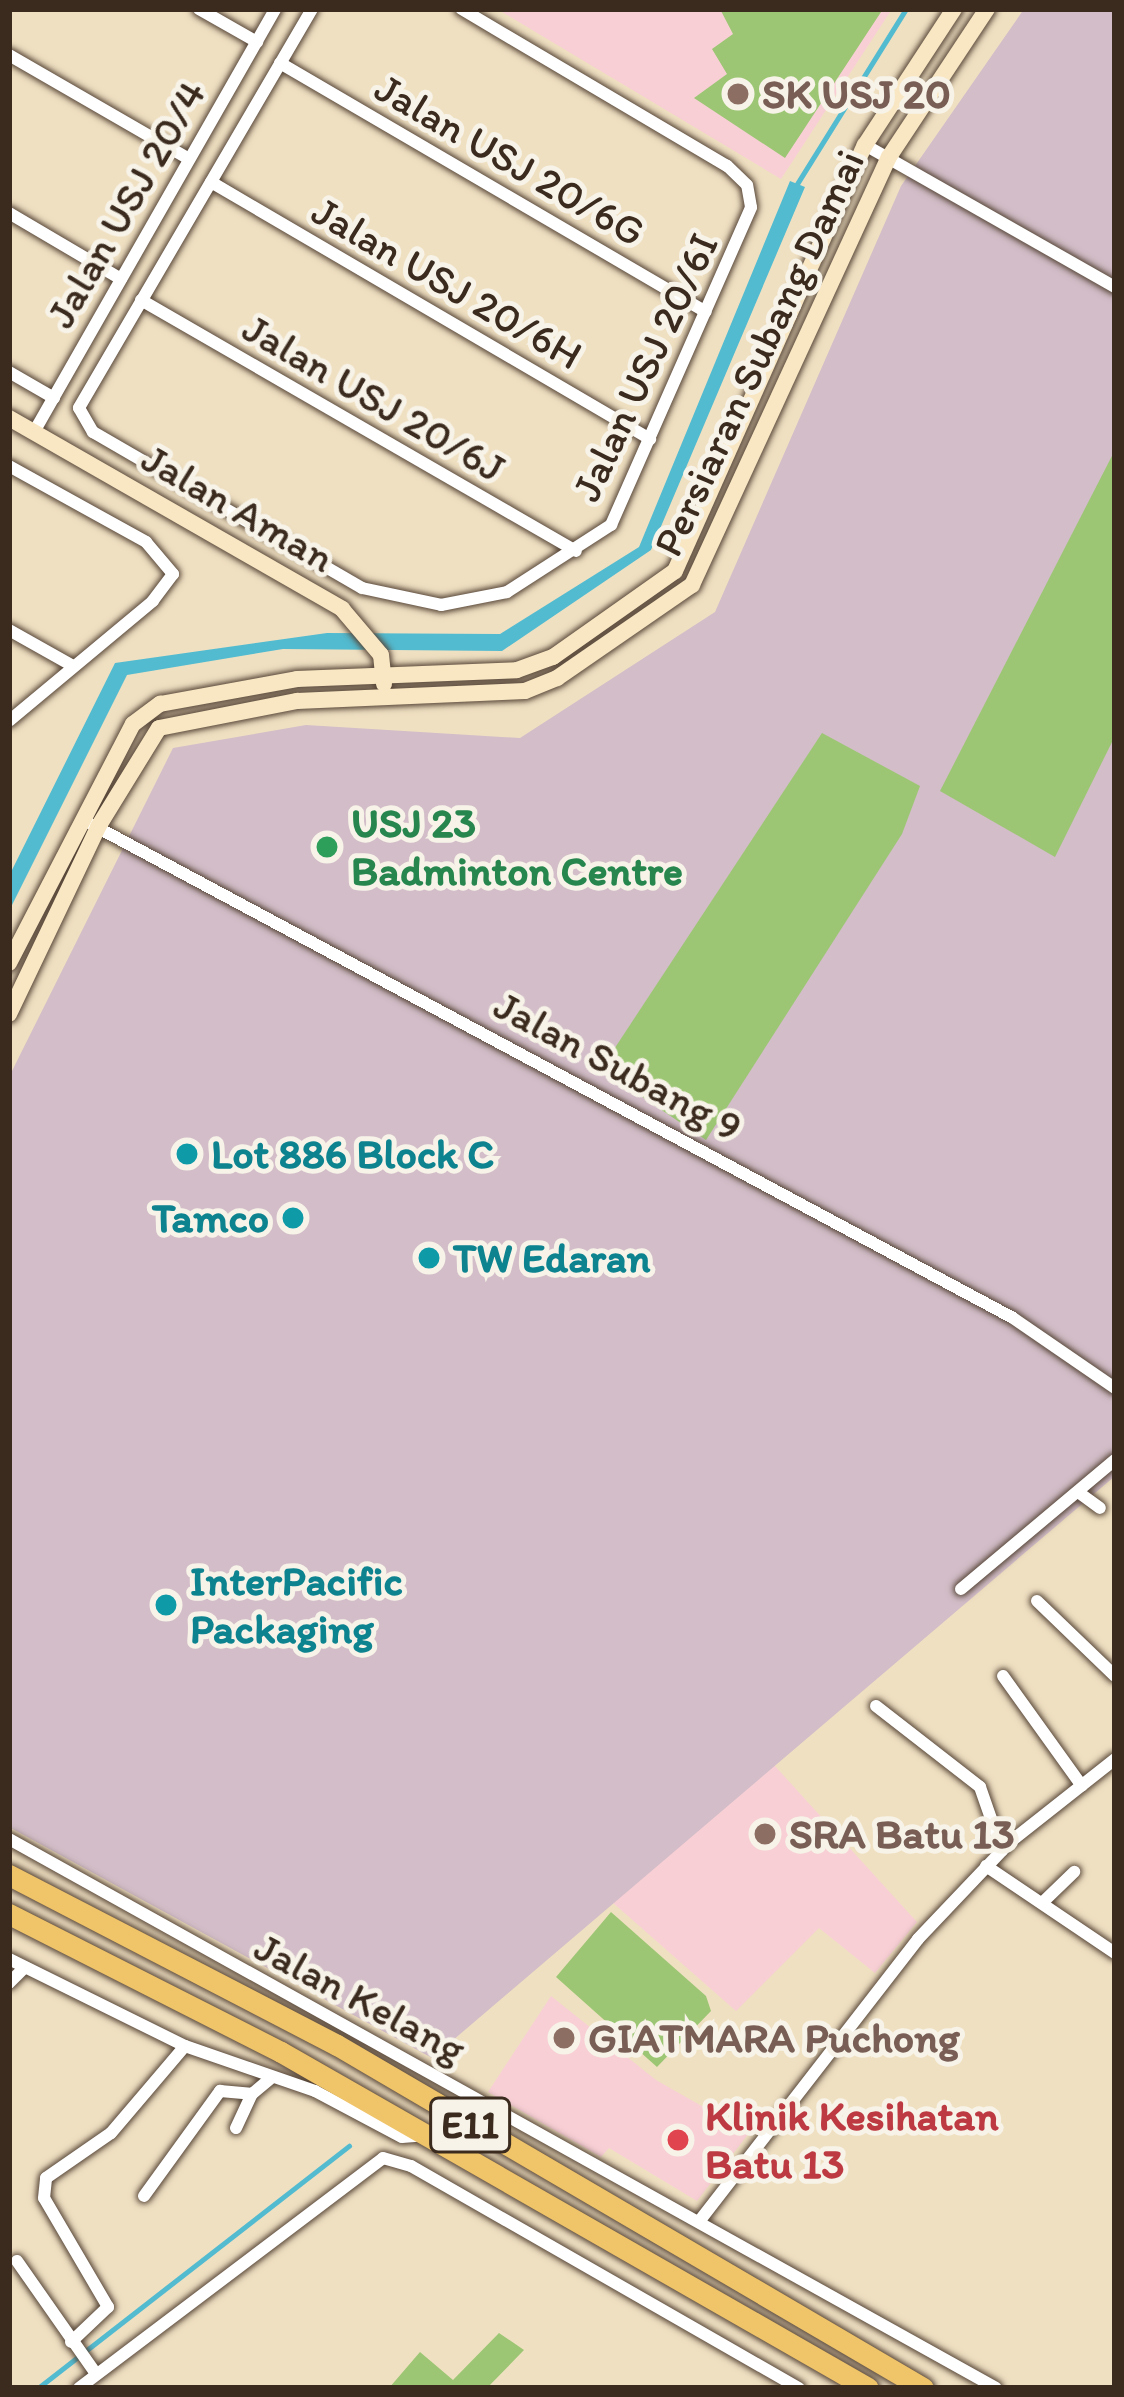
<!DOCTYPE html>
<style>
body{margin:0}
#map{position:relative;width:1124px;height:2397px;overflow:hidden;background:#f0e0c2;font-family:Itim,sans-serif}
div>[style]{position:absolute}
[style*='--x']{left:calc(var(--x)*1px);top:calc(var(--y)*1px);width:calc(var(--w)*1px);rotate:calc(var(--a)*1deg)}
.built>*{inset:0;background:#f7cfd5}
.industrial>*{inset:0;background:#d2bdc8}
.green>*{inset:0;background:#9cc673}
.water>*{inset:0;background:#53bbd0}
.stream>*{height:4.5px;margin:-2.25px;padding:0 2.25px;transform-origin:2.25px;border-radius:2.25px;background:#53bbd0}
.roads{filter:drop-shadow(0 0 3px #564537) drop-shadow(0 0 3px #564537)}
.street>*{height:12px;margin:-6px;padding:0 6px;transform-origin:6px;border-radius:6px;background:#fff}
.secondary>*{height:16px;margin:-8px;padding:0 8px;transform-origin:8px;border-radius:8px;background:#f9e7c3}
.highway>*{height:21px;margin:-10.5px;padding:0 10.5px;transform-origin:10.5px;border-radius:10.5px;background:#f0c469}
.dots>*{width:33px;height:33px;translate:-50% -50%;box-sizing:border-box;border:6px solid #f7f3e8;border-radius:50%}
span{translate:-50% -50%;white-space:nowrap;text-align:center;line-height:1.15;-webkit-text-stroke:10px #f7f3e8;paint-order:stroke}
.shield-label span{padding:3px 9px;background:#f7f3e8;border:3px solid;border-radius:9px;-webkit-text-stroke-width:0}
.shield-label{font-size:39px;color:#3b2a1e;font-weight:700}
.education-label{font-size:42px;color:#785e54;font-weight:700}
.left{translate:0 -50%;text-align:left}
.street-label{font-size:42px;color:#3b2a1e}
.leisure-label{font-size:42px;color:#27864d;font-weight:700}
.culture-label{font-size:42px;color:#0d838f;font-weight:700}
.right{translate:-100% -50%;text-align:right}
.health-label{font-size:42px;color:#be3a42;font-weight:700}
.frame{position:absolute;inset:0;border:12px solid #3b2a1e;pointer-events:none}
</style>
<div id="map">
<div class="built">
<i style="clip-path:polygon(497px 9px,892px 9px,781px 179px)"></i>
<i style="clip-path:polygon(774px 1765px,917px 1922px,875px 1973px,819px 1928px,736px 2011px,612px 1902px)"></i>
<i style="clip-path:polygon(551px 1996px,656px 2080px,749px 2133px,697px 2201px,609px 2148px,601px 2157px,488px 2092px)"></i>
</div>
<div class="industrial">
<i style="clip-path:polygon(1024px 9px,1115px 9px,1115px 1476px,432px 2058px,9px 1827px,9px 1077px,173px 748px,306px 725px,520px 738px,715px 612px,901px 186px)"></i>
</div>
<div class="green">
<i style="clip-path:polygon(720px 9px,883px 9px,785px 158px,694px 98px,727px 74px,712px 49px,733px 34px)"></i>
<i style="clip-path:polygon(1115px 450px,1115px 736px,1055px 857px,940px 791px)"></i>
<i style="clip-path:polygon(822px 733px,920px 786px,902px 834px,706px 1140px,601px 1069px)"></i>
<i style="clip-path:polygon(611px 1912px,706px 1996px,711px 2011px,657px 2067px,556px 1977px)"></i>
<i style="clip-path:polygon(499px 2333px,524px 2350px,487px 2388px,389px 2388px,420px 2352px,453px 2380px)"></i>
</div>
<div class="water">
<i style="clip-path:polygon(790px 181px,805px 187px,651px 550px,502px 651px,283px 649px,127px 675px,9px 911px,9px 876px,115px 663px,327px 633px,500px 634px,639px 547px)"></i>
</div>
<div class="stream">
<i style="--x:797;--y:184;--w:206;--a:-58.1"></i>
<i style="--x:38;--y:2388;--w:394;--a:-37.9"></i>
</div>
<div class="roads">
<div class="street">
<i style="--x:199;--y:9;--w:67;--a:29.6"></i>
<i style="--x:312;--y:9;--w:462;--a:120.3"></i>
<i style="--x:79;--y:408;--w:28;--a:60"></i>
<i style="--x:93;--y:432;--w:311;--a:30.1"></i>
<i style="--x:362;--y:588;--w:81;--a:12.1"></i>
<i style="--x:441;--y:605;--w:67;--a:-11.1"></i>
<i style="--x:507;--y:592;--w:124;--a:-32.8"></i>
<i style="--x:611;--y:525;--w:347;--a:-66.2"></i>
<i style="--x:751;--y:207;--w:22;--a:-100"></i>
<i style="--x:747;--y:185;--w:28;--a:-136"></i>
<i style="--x:727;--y:166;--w:309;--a:-149.4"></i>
<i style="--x:9;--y:55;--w:208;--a:30"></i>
<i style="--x:280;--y:63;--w:493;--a:30.3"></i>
<i style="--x:865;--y:145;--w:288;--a:29.6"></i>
<i style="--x:211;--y:182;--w:509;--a:30.35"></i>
<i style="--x:9;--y:213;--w:130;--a:30.5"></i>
<i style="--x:141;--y:300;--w:502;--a:29.99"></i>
<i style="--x:9;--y:372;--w:52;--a:30"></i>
<i style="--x:34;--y:432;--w:487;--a:-60.3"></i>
<i style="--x:9;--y:466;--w:157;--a:29"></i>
<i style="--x:146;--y:542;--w:42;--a:49.8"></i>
<i style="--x:173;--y:574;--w:34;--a:127"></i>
<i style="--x:153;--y:601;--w:187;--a:140.2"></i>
<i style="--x:9;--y:630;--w:73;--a:29.4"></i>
<i style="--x:91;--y:824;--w:1046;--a:28.18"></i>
<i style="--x:1013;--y:1318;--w:124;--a:34.5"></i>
<i style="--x:1078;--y:1492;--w:27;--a:36"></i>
<i style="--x:961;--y:1589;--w:201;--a:-40"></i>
<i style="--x:1037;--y:1601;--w:108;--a:43.9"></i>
<i style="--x:1003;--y:1676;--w:135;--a:54.3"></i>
<i style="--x:876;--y:1706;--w:132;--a:37.9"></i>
<i style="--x:980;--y:1787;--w:67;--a:70.8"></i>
<i style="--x:9;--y:1839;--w:1129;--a:29.08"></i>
<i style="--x:986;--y:1866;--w:156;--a:34"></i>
<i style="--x:1042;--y:1903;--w:45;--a:-44.1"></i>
<i style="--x:9;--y:1959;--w:196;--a:26.3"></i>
<i style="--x:185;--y:2046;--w:138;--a:19.1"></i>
<i style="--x:315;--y:2091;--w:98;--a:27.9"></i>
<i style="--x:402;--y:2137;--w:16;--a:-4"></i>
<i style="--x:9;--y:1983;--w:21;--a:-45"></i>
<i style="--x:236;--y:2128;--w:38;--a:-65"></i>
<i style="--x:144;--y:2196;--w:130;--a:-54.1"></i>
<i style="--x:220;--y:2091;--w:32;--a:5"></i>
<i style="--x:252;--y:2094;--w:25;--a:-40"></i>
<i style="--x:701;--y:2219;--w:354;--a:-52.2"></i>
<i style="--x:918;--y:1939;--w:134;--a:-46.5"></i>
<i style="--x:1010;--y:1842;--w:134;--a:-38.3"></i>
<i style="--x:17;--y:2261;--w:138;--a:55"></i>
<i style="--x:71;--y:2342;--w:51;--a:-43.4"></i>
<i style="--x:108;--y:2307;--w:126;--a:-120.4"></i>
<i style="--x:44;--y:2198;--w:20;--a:-84"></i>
<i style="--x:46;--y:2178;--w:79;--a:-34.7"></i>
<i style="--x:111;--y:2133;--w:114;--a:-49.6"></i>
<i style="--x:79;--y:2388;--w:381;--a:-37.1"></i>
<i style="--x:383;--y:2158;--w:29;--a:16"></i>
<i style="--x:411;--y:2166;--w:447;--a:29.8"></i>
</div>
<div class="secondary">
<i style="--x:9;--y:418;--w:384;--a:29.8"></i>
<i style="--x:342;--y:609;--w:60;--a:49.7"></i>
<i style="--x:381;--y:655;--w:29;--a:84"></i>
<i style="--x:9;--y:963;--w:269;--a:-62.6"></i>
<i style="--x:133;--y:724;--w:34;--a:-37"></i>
<i style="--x:160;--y:704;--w:139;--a:-10.3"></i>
<i style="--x:297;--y:679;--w:220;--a:-2.3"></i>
<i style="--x:517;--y:670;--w:38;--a:-20"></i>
<i style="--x:553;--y:657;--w:149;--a:-35.2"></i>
<i style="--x:675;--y:571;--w:466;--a:-66"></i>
<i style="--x:865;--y:145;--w:163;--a:-56.8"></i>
<i style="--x:9;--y:1014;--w:207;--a:-64.5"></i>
<i style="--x:98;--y:827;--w:116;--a:-58.4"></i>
<i style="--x:159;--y:728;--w:141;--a:-11.1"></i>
<i style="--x:297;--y:701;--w:228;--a:-2.5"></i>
<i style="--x:525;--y:691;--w:35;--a:-22"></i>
<i style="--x:557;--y:678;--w:164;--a:-34.6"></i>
<i style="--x:692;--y:585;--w:471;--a:-65.3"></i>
<i style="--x:889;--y:157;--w:178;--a:-56.5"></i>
</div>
<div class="highway">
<i style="--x:9;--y:1875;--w:369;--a:27.4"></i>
<i style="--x:337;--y:2045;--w:679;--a:30.34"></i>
<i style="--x:9;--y:1914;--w:305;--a:26.9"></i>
<i style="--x:281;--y:2052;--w:676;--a:29.79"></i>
</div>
</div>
<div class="dots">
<i style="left:738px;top:94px;background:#8d6e63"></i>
<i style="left:327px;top:847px;background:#2e9e5b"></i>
<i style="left:187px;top:1154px;background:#0f9aa8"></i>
<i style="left:293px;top:1218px;background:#0f9aa8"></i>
<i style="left:429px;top:1258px;background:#0f9aa8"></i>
<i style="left:166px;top:1605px;background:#0f9aa8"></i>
<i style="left:765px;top:1834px;background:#8d6e63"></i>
<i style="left:564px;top:2038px;background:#8d6e63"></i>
<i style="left:678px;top:2140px;background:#e0444e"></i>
</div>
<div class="shield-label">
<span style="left:470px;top:2125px">E11</span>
</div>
<div class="education-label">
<span class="left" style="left:762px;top:94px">SK USJ 20</span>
<span class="left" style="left:789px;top:1834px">SRA Batu 13</span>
<span class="left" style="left:588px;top:2038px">GIATMARA Puchong</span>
</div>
<div class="street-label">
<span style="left:510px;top:160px;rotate:30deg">Jalan USJ 20/6G</span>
<span style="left:126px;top:204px;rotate:-60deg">Jalan USJ 20/4</span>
<span style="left:447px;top:283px;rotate:30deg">Jalan USJ 20/6H</span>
<span style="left:759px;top:353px;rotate:-65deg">Persiaran Subang Damai</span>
<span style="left:645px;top:367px;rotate:-65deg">Jalan USJ 20/6I</span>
<span style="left:374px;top:398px;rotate:30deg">Jalan USJ 20/6J</span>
<span style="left:238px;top:508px;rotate:30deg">Jalan Aman</span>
<span style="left:618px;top:1066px;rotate:28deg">Jalan Subang 9</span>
<span style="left:360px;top:1998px;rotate:28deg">Jalan Kelang</span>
</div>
<div class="leisure-label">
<span class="left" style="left:351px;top:847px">USJ 23<br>Badminton Centre</span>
</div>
<div class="culture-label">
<span class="left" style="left:211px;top:1154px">Lot 886 Block C</span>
<span class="right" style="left:269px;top:1218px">Tamco</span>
<span class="left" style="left:453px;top:1258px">TW Edaran</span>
<span class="left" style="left:190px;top:1605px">InterPacific<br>Packaging</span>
</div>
<div class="health-label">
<span class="left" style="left:705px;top:2140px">Klinik Kesihatan<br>Batu 13</span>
</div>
<div class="frame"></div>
</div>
